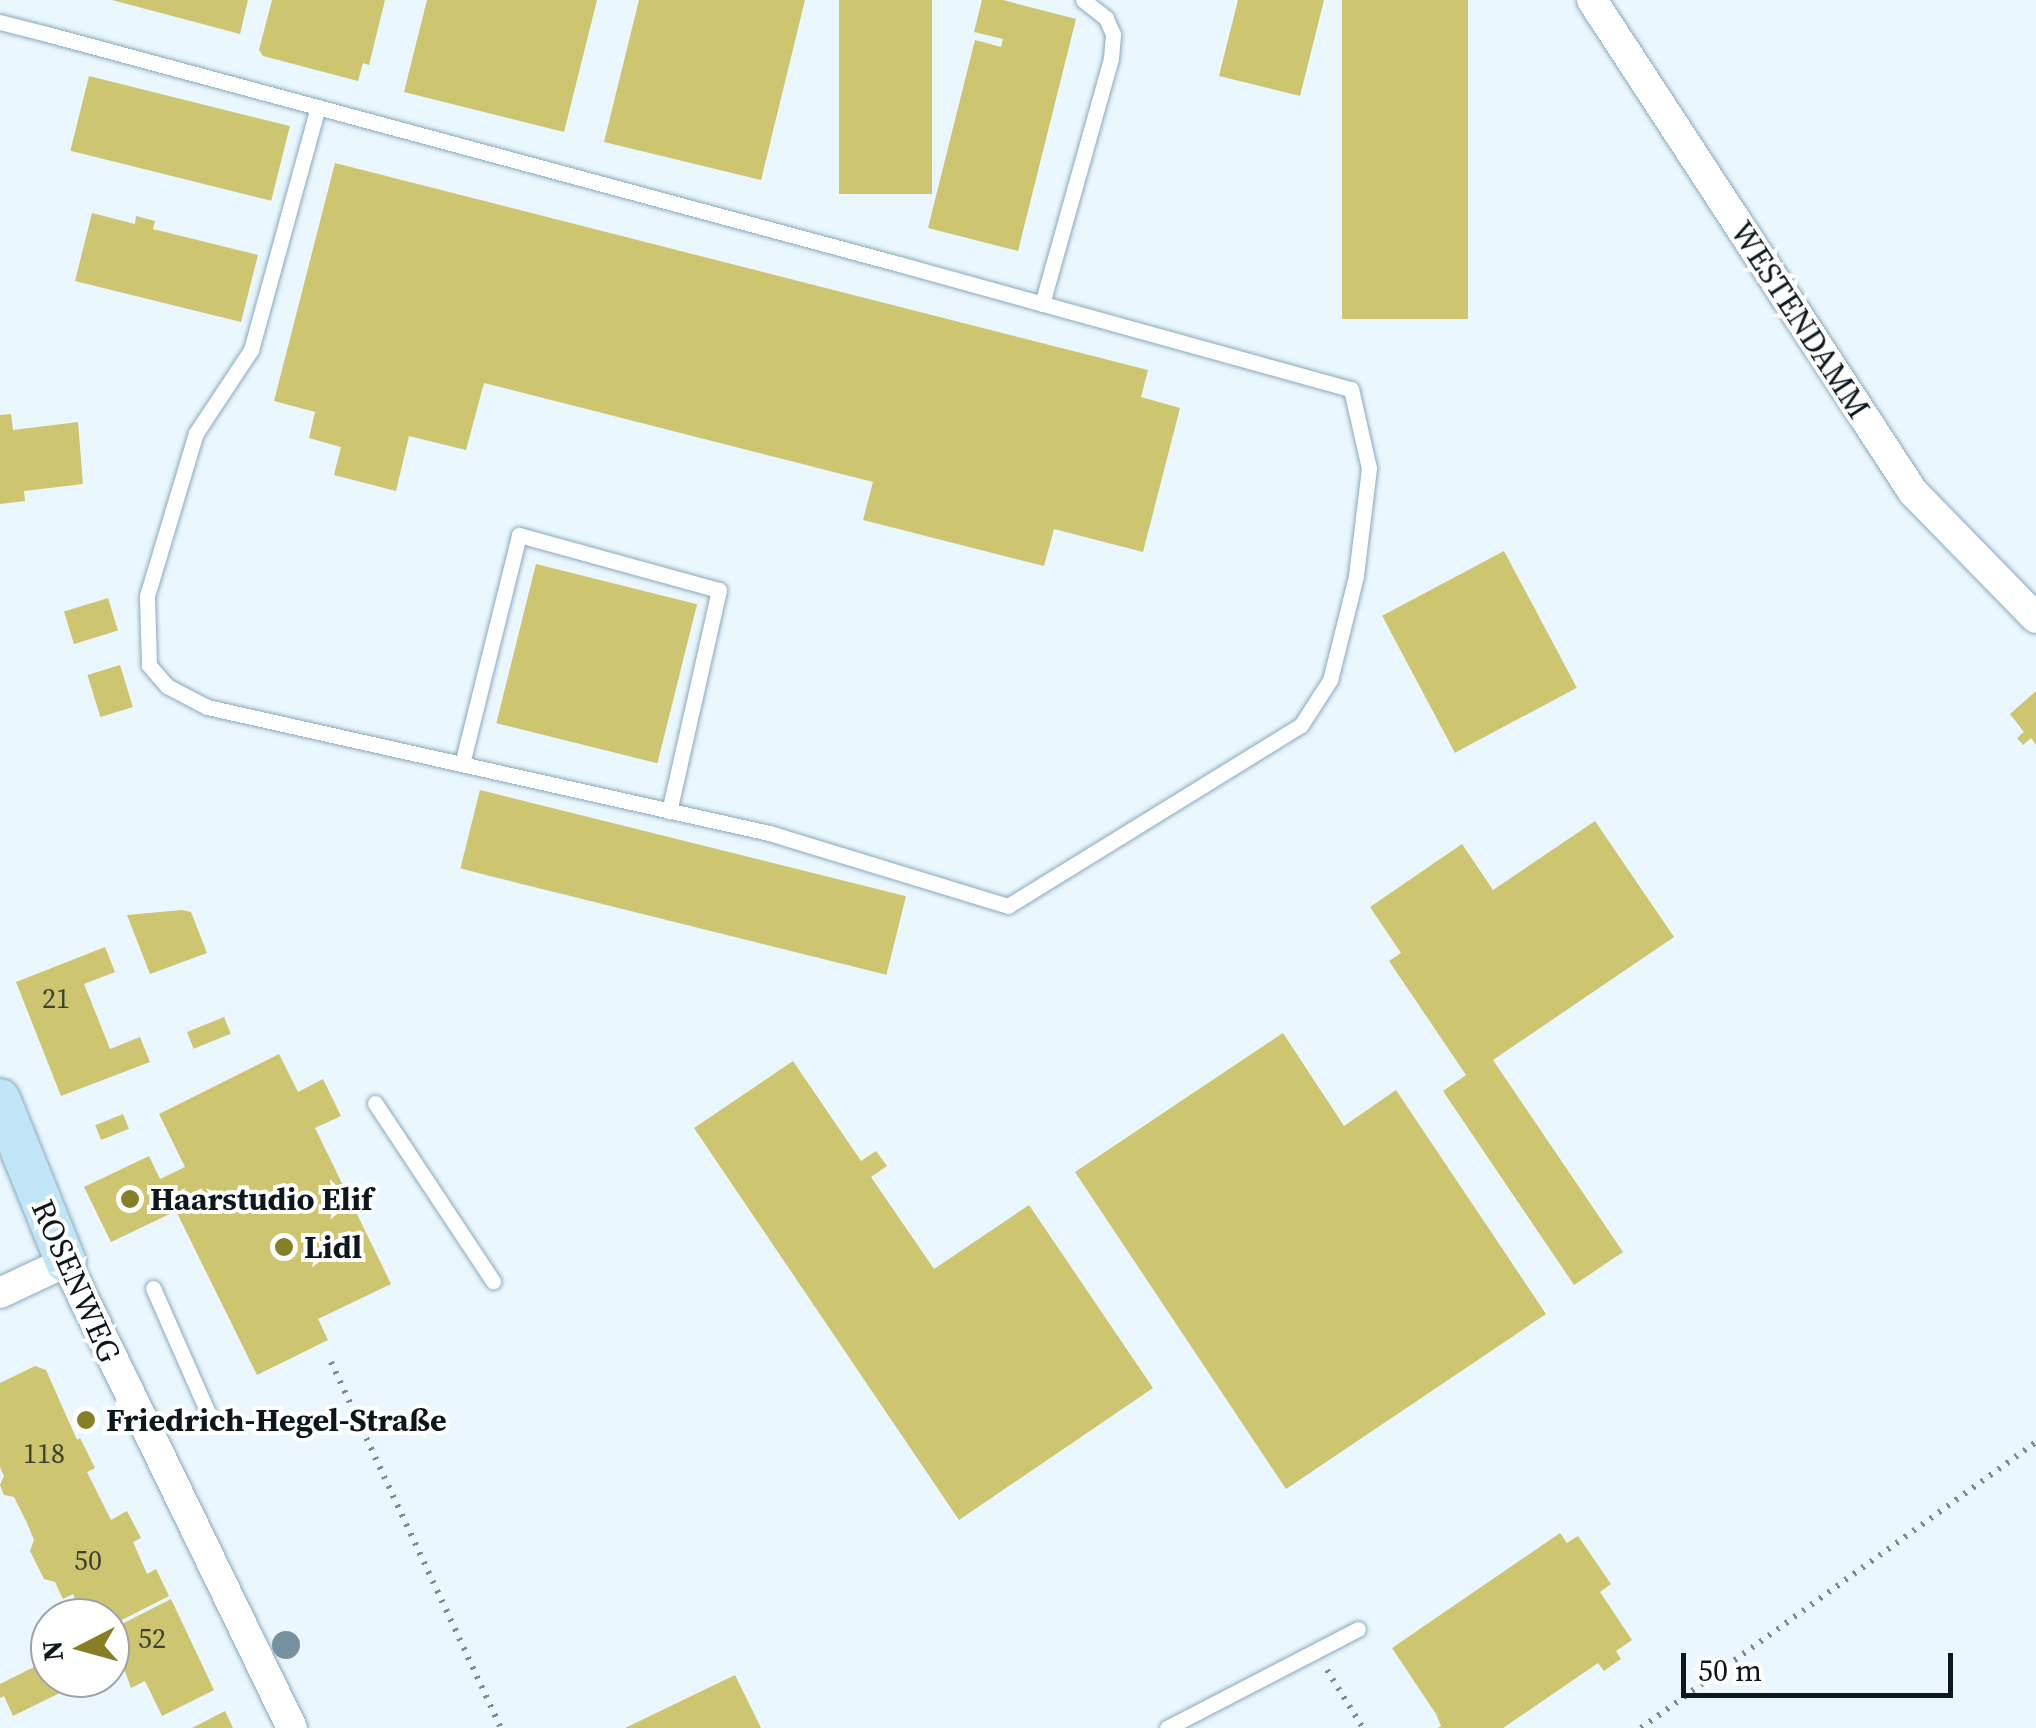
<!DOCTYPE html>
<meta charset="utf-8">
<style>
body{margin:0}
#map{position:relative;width:2036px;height:1728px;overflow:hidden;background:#eaf7ff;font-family:"Source Serif 4",serif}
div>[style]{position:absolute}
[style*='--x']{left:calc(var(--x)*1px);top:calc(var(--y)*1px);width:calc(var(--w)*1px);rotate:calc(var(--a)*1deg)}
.building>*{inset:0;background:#cdc570;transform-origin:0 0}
.path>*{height:6px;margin-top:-3px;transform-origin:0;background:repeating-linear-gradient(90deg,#7e8a92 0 2.5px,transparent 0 10.5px)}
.roads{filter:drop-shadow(0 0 2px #8aa8ba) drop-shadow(0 0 2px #8aa8ba)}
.lane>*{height:15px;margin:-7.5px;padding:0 7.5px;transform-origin:7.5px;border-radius:7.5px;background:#fff}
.street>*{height:30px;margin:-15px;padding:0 15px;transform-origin:15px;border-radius:15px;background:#fff}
.secondary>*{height:40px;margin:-20px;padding:0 20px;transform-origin:20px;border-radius:20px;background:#bfe5f6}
.trees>*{width:28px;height:28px;margin:-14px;border-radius:50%;background:#76919f}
.dots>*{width:28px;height:28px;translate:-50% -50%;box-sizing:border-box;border:5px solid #fff;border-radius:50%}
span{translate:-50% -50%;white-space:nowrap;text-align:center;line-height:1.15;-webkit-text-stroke:8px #fff;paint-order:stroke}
.number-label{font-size:28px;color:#3c4232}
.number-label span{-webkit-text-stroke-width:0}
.street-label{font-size:32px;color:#0c171e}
.poi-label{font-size:32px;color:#0c171e;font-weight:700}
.left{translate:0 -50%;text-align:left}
.north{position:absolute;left:30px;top:1598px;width:100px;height:100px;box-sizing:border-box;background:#fff;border:2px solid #9ea2a5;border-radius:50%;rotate:264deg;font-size:28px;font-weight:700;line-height:40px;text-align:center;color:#0c171e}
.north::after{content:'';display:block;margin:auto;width:35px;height:45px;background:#877f26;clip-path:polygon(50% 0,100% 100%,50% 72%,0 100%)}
.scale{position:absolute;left:1681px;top:1653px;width:272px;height:45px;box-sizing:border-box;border:5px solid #0c171e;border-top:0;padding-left:12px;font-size:30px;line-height:35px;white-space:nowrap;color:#0c171e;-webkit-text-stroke:8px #fff;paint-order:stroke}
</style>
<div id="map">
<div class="building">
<i style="clip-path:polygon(112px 0,248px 0,240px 34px)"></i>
<i style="clip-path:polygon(272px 0,385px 0,369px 65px,363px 63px,358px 81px,263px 56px,259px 50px)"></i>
<i style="clip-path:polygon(427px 0,597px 0,564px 132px,404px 92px)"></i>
<i style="clip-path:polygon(639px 0,805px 0,761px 180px,604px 142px)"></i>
<i style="left:839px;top:0;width:93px;height:194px"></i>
<i style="clip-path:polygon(982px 0,1003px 0,1076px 19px,1018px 251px,928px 228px,975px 40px,1001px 47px,1003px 39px,974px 32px)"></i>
<i style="clip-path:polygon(1238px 0,1324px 0,1300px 96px,1219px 76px)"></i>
<i style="left:1342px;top:0;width:126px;height:319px"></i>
<i style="left:89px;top:76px;width:207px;height:77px;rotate:14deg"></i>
<i style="clip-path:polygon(335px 163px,1148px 370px,1141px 397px,1180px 408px,1143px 552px,1054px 529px,1044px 566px,863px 520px,873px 482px,484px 383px,466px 450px,409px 436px,396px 491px,334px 475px,341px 447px,309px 438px,315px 412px,274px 401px)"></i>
<i style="clip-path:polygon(92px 213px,135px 224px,136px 216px,155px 221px,153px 229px,258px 255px,241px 322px,75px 281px)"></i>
<i style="clip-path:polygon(11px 414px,13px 430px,78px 422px,83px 484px,24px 491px,25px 501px,0 504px,0 415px)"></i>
<i style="left:1504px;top:551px;width:155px;height:138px;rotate:62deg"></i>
<i style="left:536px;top:564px;width:166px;height:164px;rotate:14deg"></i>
<i style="left:108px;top:598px;width:34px;height:46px;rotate:73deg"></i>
<i style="left:120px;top:665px;width:44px;height:34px;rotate:73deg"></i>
<i style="clip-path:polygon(2036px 691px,2036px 745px,2031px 738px,2023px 745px,2017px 738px,2024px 732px,2010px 714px)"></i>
<i style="left:480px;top:790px;width:439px;height:81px;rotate:14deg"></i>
<i style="clip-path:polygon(1595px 821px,1674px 937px,1493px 1060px,1623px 1252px,1574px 1285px,1443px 1091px,1466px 1075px,1389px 961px,1401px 953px,1370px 907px,1462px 844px,1493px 890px)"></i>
<i style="clip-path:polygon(182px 910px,191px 912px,207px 953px,150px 974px,127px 915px)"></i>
<i style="clip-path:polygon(105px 947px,115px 972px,84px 984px,110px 1049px,140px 1037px,150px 1062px,61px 1096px,16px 982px)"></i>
<i style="left:224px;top:1017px;width:18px;height:40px;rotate:68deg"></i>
<i style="clip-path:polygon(1283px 1033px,1344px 1126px,1396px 1090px,1546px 1314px,1286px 1489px,1075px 1172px)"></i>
<i style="clip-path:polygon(279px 1054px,298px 1092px,323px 1079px,341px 1116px,315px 1128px,391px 1284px,318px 1319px,328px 1340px,257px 1375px,176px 1211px,111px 1242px,84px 1187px,149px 1156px,160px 1179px,185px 1167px,159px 1114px)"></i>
<i style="clip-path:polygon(793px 1061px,861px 1161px,876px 1151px,887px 1166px,871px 1177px,934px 1269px,1029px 1205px,1153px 1388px,959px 1520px,694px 1128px)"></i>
<i style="left:123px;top:1114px;width:16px;height:30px;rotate:68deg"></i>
<i style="clip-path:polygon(35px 1366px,46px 1370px,77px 1440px,80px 1438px,95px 1468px,87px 1472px,111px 1520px,127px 1511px,141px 1538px,133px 1542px,147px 1574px,156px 1569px,169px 1596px,110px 1626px,110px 1618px,84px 1618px,73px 1594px,63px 1599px,55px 1582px,44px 1579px,30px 1551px,34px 1540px,27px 1523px,14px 1497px,4px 1495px,0 1485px,4px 1476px,0 1467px,0 1383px)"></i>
<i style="clip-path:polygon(1560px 1533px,1567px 1543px,1578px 1536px,1611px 1584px,1600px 1592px,1632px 1640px,1616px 1651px,1621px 1659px,1604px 1671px,1598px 1663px,1503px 1728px,1438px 1728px,1441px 1726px,1436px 1714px,1392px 1648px)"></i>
<i style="clip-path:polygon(171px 1599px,214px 1690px,162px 1716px,145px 1681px,131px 1688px,110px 1630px)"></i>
<i style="clip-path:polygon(50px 1659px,50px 1678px,90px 1678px,13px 1716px,4px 1696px,0 1698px,0 1684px)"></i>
<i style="clip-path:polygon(735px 1675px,761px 1728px,625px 1728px)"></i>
<i style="clip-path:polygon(225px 1711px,233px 1728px,192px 1728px)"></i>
</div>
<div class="path">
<i style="--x:331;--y:1362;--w:404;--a:65.1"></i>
<i style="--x:1327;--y:1670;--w:68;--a:58.2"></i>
<i style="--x:1641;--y:1728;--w:488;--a:-35.9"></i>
</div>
<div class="roads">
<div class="lane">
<i style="--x:0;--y:22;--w:49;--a:14.3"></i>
<i style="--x:47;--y:34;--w:882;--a:15.11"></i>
<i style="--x:899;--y:264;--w:469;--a:15.5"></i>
<i style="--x:1351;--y:389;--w:81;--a:77.2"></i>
<i style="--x:1369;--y:468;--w:109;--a:96.9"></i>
<i style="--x:1356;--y:576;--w:107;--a:104"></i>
<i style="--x:1330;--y:680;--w:54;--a:122.8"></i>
<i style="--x:1301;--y:725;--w:344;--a:148.3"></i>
<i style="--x:1008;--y:906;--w:250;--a:-163"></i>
<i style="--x:769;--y:833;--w:576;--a:-167.36"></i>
<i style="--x:207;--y:707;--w:45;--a:-152.3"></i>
<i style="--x:167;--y:686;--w:28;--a:-131"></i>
<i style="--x:149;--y:665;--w:69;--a:-91.7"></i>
<i style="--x:147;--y:596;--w:170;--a:-73.3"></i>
<i style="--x:196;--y:433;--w:100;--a:-56.5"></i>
<i style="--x:251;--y:350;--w:252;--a:-74.6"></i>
<i style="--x:1042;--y:304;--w:255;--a:-74.3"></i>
<i style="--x:1111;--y:58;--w:24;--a:-85"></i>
<i style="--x:1113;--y:34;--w:17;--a:-114"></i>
<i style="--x:1106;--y:18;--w:29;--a:-142"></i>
<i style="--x:462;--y:764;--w:236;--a:-76"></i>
<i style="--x:519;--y:535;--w:207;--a:15.4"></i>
<i style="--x:719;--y:590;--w:227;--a:102.7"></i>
<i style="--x:375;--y:1103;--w:214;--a:56.5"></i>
<i style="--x:153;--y:1288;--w:146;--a:66.2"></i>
<i style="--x:1167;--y:1728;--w:215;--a:-27.4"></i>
</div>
<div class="street">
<i style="--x:1592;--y:0;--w:587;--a:56.88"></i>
<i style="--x:1913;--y:492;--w:176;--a:45.7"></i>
<i style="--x:0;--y:1293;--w:73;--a:-25.2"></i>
<i style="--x:66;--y:1262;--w:518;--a:64.13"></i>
</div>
<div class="secondary">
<i style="--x:0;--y:1099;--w:176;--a:68"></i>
</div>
</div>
<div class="trees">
<i style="left:286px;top:1645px"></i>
</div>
<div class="dots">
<i style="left:130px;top:1199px;background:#877f26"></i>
<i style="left:284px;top:1247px;background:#877f26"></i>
<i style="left:86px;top:1420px;background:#877f26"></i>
</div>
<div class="number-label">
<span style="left:56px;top:998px">21</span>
<span style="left:44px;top:1453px">118</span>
<span style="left:88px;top:1560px">50</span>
<span style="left:152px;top:1638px">52</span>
</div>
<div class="street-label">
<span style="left:1800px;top:320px;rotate:57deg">WESTENDAMM</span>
<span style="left:76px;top:1281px;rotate:66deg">ROSENWEG</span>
</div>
<div class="poi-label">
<span class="left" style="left:150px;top:1199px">Haarstudio Elif</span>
<span class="left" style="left:304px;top:1247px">Lidl</span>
<span class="left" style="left:106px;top:1420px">Friedrich-Hegel-Straße</span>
</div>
<div class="north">N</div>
<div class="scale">50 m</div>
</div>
